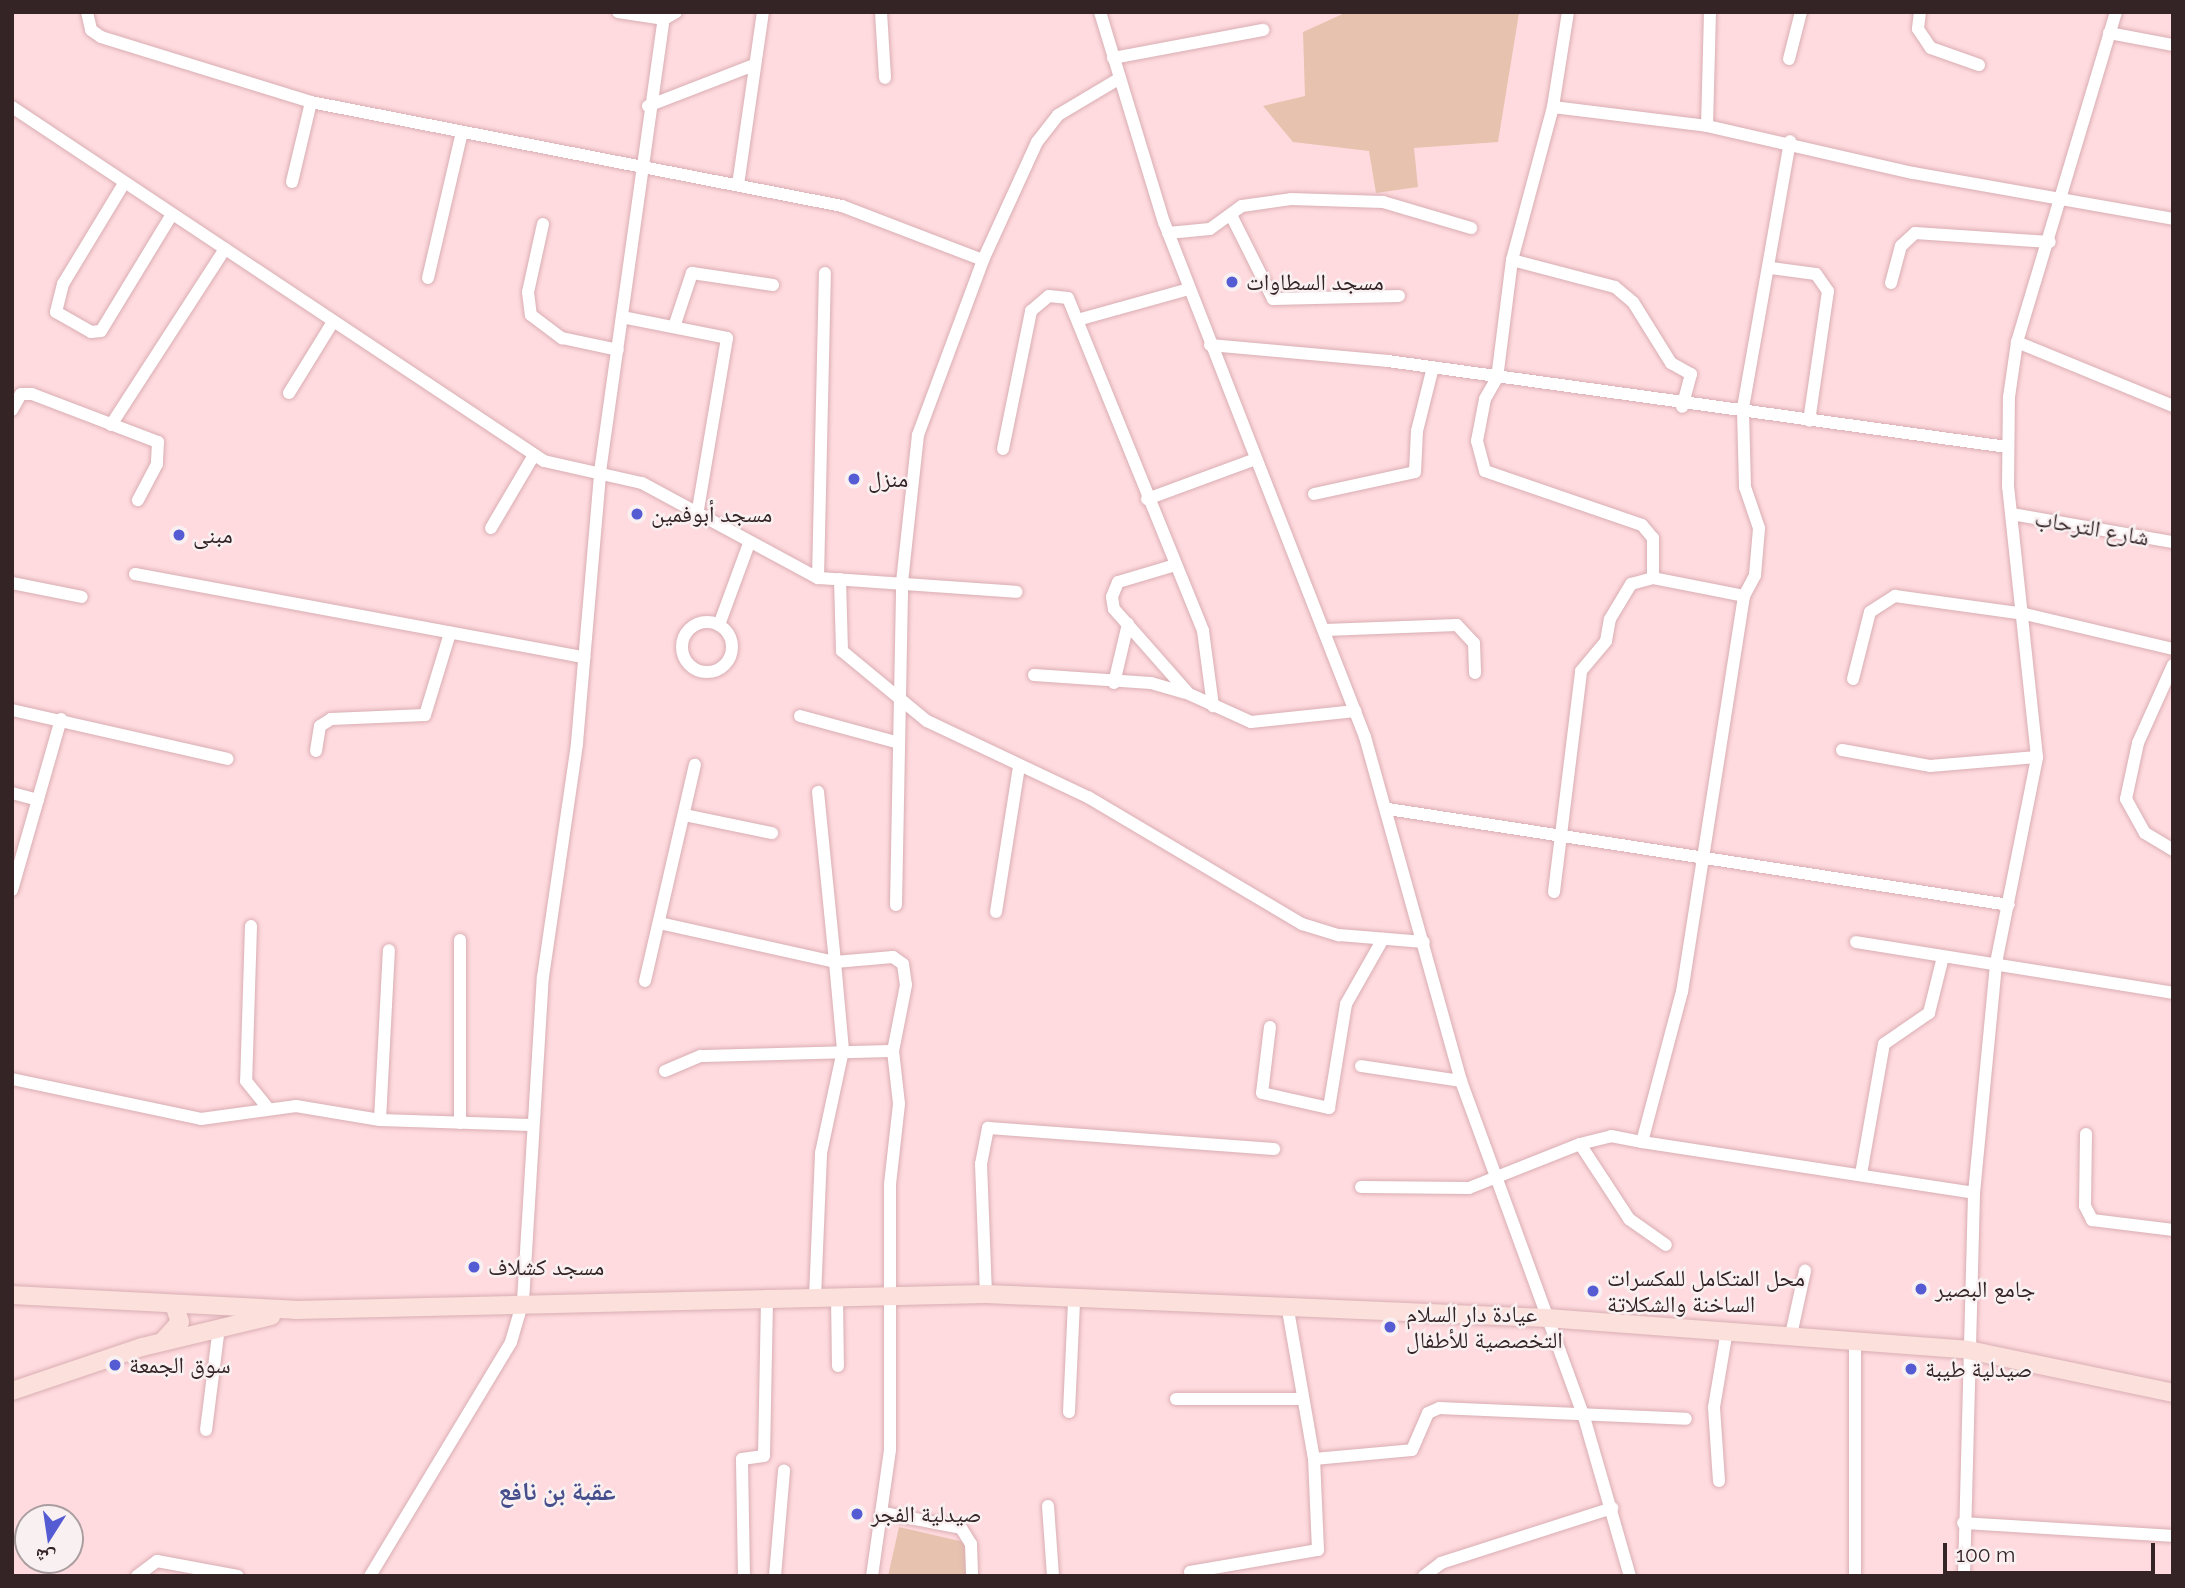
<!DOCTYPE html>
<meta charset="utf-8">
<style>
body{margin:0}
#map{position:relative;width:2185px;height:1588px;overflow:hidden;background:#ffdbdf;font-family:Raleway,"Noto Naskh Arabic",sans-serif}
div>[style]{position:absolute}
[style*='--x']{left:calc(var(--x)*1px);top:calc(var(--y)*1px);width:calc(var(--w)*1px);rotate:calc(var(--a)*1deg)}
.green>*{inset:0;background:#e7c2af}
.roads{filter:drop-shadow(0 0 2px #d9aeb3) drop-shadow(0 0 2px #d9aeb3)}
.street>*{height:12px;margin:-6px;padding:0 6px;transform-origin:6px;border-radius:6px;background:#fff}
.street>.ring{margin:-6px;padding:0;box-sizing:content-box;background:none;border:12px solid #fff;border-radius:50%}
.secondary>*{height:18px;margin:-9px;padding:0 9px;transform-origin:9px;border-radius:9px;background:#fce0dc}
.dots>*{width:19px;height:19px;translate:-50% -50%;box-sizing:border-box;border:4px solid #f9f0f1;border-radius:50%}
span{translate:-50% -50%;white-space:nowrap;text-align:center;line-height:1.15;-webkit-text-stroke:5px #f9f0f1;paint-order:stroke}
.poi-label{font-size:23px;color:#342426}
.left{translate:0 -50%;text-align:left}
.street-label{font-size:23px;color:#342426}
.quarter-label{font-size:26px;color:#464e8b;font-weight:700}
.frame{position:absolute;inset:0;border:14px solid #342426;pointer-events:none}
.north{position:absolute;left:14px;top:1504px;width:70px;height:70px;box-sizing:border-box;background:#f9f0f1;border:2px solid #aa9ea0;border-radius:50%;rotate:192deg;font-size:19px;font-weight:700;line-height:28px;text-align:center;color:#342426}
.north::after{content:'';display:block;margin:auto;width:24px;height:32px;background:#555cd3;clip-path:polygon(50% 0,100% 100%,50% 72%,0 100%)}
.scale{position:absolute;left:1943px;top:1543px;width:212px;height:32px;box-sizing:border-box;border:4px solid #342426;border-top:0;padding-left:9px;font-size:21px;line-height:24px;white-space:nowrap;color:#342426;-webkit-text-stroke:5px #f9f0f1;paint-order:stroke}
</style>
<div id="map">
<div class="green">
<i style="clip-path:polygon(1347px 12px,1519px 13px,1498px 142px,1414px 148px,1418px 187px,1376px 193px,1369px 151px,1293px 142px,1263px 106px,1305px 96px,1303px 32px)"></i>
<i style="clip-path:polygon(899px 1527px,968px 1543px,968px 1576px,888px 1576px)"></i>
</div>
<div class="roads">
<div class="street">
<i style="--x:87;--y:12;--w:18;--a:77"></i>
<i style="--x:91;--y:30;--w:12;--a:35"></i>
<i style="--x:101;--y:37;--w:220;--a:17.2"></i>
<i style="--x:311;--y:102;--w:541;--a:11.08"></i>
<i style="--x:842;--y:206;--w:151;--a:21"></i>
<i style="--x:618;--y:12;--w:47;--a:8.7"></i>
<i style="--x:664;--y:19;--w:14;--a:-30"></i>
<i style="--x:881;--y:12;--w:66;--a:86.5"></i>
<i style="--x:1100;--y:12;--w:220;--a:73.1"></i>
<i style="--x:1164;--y:222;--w:553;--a:68.68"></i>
<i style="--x:1365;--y:737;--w:357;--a:74.4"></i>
<i style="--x:1461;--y:1081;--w:358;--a:69.9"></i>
<i style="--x:1584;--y:1417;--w:166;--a:73.9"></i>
<i style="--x:1568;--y:12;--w:96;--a:99"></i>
<i style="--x:1553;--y:107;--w:158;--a:105"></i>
<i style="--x:1512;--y:260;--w:119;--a:97.2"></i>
<i style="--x:1497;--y:378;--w:24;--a:120"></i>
<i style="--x:1485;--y:399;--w:43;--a:100.8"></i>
<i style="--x:1477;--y:441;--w:31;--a:75"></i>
<i style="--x:1485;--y:471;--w:166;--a:19"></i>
<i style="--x:1642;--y:525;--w:17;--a:50"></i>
<i style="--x:1653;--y:538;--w:40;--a:90"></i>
<i style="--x:1653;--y:578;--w:93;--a:11.2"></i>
<i style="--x:1920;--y:12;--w:17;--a:97"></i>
<i style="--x:1918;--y:29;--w:23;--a:56"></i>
<i style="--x:1931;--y:48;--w:51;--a:19.5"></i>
<i style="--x:2109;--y:33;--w:65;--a:10.6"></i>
<i style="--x:1113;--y:58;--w:153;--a:-10.6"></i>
<i style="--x:1789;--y:59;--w:49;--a:-75.7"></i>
<i style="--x:648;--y:106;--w:114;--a:-21.1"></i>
<i style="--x:12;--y:107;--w:639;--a:33.64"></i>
<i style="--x:544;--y:461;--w:100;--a:12.7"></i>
<i style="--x:642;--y:483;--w:200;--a:28.4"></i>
<i style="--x:818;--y:578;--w:199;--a:4"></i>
<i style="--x:1553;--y:107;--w:155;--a:7"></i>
<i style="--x:1707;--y:126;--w:211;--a:12.9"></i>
<i style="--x:1913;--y:173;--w:264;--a:10"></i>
<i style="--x:1707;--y:126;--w:114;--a:-88.5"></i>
<i style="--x:292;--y:182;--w:82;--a:-76.6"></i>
<i style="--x:123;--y:185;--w:116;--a:121.2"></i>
<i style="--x:63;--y:284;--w:29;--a:104"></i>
<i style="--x:56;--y:312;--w:40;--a:29.7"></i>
<i style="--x:91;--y:332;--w:10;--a:-6"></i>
<i style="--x:101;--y:331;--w:135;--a:-58.7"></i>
<i style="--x:738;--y:185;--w:175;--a:-81.8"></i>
<i style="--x:1231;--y:215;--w:94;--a:63.4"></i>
<i style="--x:1273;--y:299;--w:126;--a:-1.4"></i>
<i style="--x:543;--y:224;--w:70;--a:102.4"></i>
<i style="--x:528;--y:292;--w:23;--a:83"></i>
<i style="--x:531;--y:315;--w:39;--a:37"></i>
<i style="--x:562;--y:338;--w:57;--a:12.1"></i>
<i style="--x:1168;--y:233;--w:42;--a:-5.4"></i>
<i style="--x:1210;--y:229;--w:39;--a:-36"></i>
<i style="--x:1242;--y:206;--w:49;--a:-8.1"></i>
<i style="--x:1291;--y:199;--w:92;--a:1.9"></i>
<i style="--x:1383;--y:202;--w:92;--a:16.5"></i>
<i style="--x:1512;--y:260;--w:106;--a:14.7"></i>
<i style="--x:1615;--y:287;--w:23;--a:40"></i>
<i style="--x:1633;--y:302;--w:72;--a:58.1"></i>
<i style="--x:1671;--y:363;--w:23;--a:29"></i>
<i style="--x:1691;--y:374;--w:34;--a:105"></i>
<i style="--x:1771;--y:268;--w:45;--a:7.6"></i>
<i style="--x:1816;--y:274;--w:21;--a:55"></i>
<i style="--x:1828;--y:291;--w:131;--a:98.3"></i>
<i style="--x:428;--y:278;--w:150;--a:-76.9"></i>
<i style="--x:1891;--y:283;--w:38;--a:-75"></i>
<i style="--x:1901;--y:246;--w:19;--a:-43"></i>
<i style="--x:1915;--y:233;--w:135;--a:3.8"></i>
<i style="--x:622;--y:317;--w:107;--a:11.3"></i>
<i style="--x:727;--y:338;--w:180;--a:99.6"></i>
<i style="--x:1081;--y:319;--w:112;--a:-15.5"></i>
<i style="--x:675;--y:324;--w:54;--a:-71.6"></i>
<i style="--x:692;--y:273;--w:82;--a:8.4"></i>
<i style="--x:2017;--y:342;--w:169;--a:22.3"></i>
<i style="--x:1210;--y:345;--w:179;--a:5.1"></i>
<i style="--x:1388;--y:361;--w:625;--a:7.91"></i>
<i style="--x:289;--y:393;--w:80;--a:-58.3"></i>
<i style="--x:12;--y:410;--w:18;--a:-61"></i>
<i style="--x:21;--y:394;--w:11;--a:0"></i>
<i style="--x:32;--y:394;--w:135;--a:20.9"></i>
<i style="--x:158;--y:442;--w:22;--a:93"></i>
<i style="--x:157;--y:464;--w:41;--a:117.8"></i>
<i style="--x:111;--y:425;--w:210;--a:-57.1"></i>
<i style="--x:1003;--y:449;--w:141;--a:-78.5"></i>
<i style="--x:1031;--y:311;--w:23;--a:-40"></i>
<i style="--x:1049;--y:296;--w:19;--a:6"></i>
<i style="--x:1068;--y:298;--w:359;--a:67.9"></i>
<i style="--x:1203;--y:631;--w:76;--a:82.4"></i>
<i style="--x:1314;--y:494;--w:103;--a:-12.3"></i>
<i style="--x:1415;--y:472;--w:41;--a:-87.2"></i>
<i style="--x:1417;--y:431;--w:66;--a:-76"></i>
<i style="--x:1147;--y:499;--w:116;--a:-20.2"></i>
<i style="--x:2012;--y:514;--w:163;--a:9.9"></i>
<i style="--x:491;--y:528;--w:85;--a:-59.5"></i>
<i style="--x:1172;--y:566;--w:56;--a:163.5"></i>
<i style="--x:1118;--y:582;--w:16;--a:112"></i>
<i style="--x:1112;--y:597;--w:12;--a:81"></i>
<i style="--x:1114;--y:609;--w:113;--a:48.6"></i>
<i style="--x:1189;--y:694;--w:68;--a:24.3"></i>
<i style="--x:1251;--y:722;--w:105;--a:-6"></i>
<i style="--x:135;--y:574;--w:457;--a:10.5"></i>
<i style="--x:818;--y:578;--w:305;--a:-88.7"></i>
<i style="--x:840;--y:579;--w:72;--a:88.4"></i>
<i style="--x:842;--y:651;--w:110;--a:39.5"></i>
<i style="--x:927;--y:721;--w:178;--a:25.3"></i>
<i style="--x:1088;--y:797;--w:249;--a:30.7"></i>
<i style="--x:1302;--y:924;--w:39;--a:17"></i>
<i style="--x:1339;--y:935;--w:85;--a:4.7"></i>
<i style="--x:12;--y:583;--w:71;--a:11.3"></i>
<i class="ring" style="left:682px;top:622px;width:38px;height:38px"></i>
<i style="--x:719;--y:625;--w:84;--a:-69.8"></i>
<i style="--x:1325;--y:630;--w:132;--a:-2.2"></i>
<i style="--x:1457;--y:625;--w:25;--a:47"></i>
<i style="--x:1474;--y:643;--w:30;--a:88"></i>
<i style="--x:2173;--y:665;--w:85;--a:114.2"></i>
<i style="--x:2138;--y:743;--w:57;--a:102.1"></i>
<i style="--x:2126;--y:799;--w:39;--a:61"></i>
<i style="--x:2145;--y:833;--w:33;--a:31"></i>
<i style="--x:1034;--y:675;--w:117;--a:3.9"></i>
<i style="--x:1151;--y:683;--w:35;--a:16"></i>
<i style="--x:1853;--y:679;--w:69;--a:-75.8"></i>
<i style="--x:1870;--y:612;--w:30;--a:-33"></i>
<i style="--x:1895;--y:596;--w:131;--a:7.9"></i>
<i style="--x:2025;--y:614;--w:152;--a:13.3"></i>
<i style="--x:1114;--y:683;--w:61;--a:-76.7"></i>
<i style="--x:12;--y:710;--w:221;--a:12.8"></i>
<i style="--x:800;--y:716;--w:99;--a:15.2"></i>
<i style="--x:1842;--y:750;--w:89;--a:10.3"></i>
<i style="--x:1930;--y:766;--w:107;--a:-4.8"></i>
<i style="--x:316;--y:751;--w:25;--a:-81"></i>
<i style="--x:320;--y:726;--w:13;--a:-32"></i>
<i style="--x:331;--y:719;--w:94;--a:-2.4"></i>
<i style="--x:425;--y:715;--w:86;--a:-73"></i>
<i style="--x:12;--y:793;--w:27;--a:15"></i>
<i style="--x:1388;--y:809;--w:628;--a:8.79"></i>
<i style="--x:685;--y:815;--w:89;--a:11.7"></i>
<i style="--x:12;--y:890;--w:178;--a:-74"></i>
<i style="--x:1554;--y:892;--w:223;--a:-83"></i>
<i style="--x:1581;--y:671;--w:39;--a:-50"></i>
<i style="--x:1606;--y:641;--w:22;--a:-80"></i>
<i style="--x:1610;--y:619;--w:41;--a:-59"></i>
<i style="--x:1631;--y:584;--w:23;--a:-15"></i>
<i style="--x:896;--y:905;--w:323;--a:-88.9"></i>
<i style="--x:902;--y:582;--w:148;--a:-83.8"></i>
<i style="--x:918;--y:435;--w:187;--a:-69.6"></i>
<i style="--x:983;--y:260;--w:130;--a:-65.4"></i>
<i style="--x:1037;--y:142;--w:34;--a:-52"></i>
<i style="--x:1058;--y:115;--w:72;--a:-30.8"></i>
<i style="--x:996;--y:912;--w:147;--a:-81"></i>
<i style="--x:659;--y:923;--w:180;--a:12.5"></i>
<i style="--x:835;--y:962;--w:171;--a:-95.7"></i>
<i style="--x:251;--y:926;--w:155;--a:91.8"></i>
<i style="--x:246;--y:1081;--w:36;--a:51"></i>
<i style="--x:1856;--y:942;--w:321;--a:9.1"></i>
<i style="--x:645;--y:981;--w:222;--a:-77"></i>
<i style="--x:1270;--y:1027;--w:66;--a:96.9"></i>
<i style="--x:1262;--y:1093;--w:69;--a:12.6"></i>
<i style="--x:1329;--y:1108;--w:105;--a:-80.7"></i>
<i style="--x:1346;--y:1004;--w:75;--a:-60.4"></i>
<i style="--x:1361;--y:1066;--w:101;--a:8.5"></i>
<i style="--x:665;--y:1071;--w:39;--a:-23"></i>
<i style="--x:701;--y:1056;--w:192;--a:-1.5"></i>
<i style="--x:12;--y:1079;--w:193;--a:11.9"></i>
<i style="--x:201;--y:1119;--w:96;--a:-7.8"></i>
<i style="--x:296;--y:1106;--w:85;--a:9.5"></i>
<i style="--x:380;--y:1120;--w:151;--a:1.9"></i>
<i style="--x:380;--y:1120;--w:170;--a:-87"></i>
<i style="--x:460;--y:1123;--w:183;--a:-90"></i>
<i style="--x:2086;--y:1134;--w:72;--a:90.8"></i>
<i style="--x:2085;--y:1206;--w:16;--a:63"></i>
<i style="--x:2092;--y:1220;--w:82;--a:7"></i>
<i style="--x:1642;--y:1142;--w:336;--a:8.7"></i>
<i style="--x:1580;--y:1144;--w:90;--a:56.8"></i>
<i style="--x:1629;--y:1219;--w:45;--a:35.1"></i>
<i style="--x:1861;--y:1174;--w:132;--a:-80"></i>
<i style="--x:1884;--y:1044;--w:55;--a:-34.6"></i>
<i style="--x:1929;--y:1013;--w:58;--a:-76"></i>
<i style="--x:1361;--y:1187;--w:108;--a:0.5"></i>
<i style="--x:1469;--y:1188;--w:119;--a:-21.6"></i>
<i style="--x:1580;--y:1144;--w:32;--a:-14"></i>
<i style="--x:1611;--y:1136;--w:32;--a:11"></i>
<i style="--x:1642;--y:1142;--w:155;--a:-75.1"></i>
<i style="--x:1682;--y:992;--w:401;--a:-81.1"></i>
<i style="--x:1744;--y:596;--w:24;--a:-62"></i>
<i style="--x:1755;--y:575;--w:47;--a:-85.1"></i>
<i style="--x:1759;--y:528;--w:43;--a:-108.9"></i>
<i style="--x:1745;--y:487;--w:79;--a:-91.5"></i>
<i style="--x:1743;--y:408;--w:271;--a:-80"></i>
<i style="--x:986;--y:1294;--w:130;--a:-92.2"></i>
<i style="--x:981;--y:1164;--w:37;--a:-79"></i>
<i style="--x:988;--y:1128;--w:287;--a:4.2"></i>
<i style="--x:815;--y:1297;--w:144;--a:-87.6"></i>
<i style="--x:821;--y:1153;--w:105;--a:-77.9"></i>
<i style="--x:843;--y:1050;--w:88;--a:-95.2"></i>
<i style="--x:835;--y:962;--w:58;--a:-4.9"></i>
<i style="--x:893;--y:957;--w:12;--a:35"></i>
<i style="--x:903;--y:964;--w:21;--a:82"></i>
<i style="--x:906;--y:985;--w:67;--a:101.1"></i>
<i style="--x:893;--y:1051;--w:53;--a:83.5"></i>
<i style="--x:899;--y:1104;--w:81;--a:96.4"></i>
<i style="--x:890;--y:1184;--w:266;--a:90"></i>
<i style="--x:890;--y:1450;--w:127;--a:98.1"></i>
<i style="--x:837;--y:1297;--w:69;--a:89.2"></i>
<i style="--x:1791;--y:1335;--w:66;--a:-77.7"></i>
<i style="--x:1176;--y:1399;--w:125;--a:0"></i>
<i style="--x:1069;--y:1412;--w:110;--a:-87.4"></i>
<i style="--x:206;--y:1430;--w:104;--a:-82.8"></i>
<i style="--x:1314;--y:1459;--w:98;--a:-5.2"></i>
<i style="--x:1412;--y:1450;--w:40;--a:-66.6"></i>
<i style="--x:1428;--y:1413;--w:12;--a:-24"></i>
<i style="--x:1439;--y:1408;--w:247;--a:2.5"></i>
<i style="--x:1719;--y:1481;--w:74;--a:-93.9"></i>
<i style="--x:1714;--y:1407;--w:78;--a:-80.4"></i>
<i style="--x:1048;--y:1506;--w:70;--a:85.9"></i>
<i style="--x:884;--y:1513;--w:78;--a:11"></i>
<i style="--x:961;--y:1528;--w:19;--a:58"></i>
<i style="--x:971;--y:1544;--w:32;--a:88"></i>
<i style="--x:1963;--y:1523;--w:210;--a:3.5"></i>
<i style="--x:1190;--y:1572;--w:130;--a:-9.8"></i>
<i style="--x:1318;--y:1550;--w:91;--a:-92.5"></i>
<i style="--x:1314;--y:1459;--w:151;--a:-99.9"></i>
<i style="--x:137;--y:1576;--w:25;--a:-37"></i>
<i style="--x:157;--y:1561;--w:82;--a:10.5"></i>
<i style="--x:370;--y:1576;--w:273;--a:-58.9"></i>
<i style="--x:511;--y:1342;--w:43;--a:-73.7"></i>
<i style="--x:523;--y:1301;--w:325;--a:-86.5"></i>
<i style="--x:543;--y:977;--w:236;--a:-81.7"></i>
<i style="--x:577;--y:743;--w:272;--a:-85.1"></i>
<i style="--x:600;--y:472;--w:457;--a:-82"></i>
<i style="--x:744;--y:1576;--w:117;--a:-91"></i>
<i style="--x:742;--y:1459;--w:22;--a:-8"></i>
<i style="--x:764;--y:1456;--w:160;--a:-88.9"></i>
<i style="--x:775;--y:1576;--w:106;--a:-85.1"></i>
<i style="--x:1424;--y:1576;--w:21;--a:-37"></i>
<i style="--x:1441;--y:1563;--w:180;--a:-17.8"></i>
<i style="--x:1855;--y:1576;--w:235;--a:-90"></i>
<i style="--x:1964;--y:1576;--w:383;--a:-88.5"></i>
<i style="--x:1974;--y:1193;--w:231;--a:-84.5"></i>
<i style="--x:1996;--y:963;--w:210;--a:-78.7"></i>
<i style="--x:2037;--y:757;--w:272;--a:-96.1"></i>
<i style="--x:2008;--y:487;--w:90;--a:-89.4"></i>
<i style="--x:2009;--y:397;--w:56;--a:-81.7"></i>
<i style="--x:2017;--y:342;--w:345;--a:-73.3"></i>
</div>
<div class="secondary">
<i style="--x:12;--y:1295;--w:283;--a:3"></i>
<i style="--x:295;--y:1310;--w:691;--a:-1.33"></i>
<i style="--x:986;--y:1294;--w:561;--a:2.45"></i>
<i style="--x:1546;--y:1318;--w:423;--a:4.3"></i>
<i style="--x:1968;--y:1350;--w:209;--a:11.8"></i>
<i style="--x:163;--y:1341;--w:25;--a:-48"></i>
<i style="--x:180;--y:1322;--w:18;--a:-109"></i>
<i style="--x:12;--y:1391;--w:137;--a:-18.7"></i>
<i style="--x:142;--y:1347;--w:133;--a:-13.5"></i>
</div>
</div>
<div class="dots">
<i style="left:1232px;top:282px;background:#555cd3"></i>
<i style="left:854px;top:479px;background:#555cd3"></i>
<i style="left:637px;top:514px;background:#555cd3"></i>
<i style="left:179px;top:535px;background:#555cd3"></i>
<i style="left:474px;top:1267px;background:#555cd3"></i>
<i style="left:1921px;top:1289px;background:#555cd3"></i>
<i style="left:1593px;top:1291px;background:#555cd3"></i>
<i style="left:1390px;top:1327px;background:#555cd3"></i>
<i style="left:115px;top:1365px;background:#555cd3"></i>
<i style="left:1911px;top:1369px;background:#555cd3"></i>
<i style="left:857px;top:1514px;background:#555cd3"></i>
</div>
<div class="poi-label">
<span class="left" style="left:1246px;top:282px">مسجد السطاوات</span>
<span class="left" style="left:868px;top:479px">منزل</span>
<span class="left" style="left:651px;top:514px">مسجد أبوفمين</span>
<span class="left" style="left:193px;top:535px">مبنى</span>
<span class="left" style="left:488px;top:1267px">مسجد كشلاف</span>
<span class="left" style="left:1607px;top:1291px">محل المتكامل للمكسرات<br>الساخنة والشكلاتة</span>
<span class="left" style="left:1935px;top:1289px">جامع البصير</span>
<span class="left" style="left:1406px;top:1327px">عيادة دار السلام<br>التخصصية للأطفال</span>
<span class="left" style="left:129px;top:1365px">سوق الجمعة</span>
<span class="left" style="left:1925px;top:1369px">صيدلية طيبة</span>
<span class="left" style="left:871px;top:1514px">صيدلية الفجر</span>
</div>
<div class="street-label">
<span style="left:2092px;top:528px;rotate:10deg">شارع الترحاب</span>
</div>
<div class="quarter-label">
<span style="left:557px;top:1492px">عقبة بن نافع</span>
</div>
<div class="frame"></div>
<div class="north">ش</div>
<div class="scale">100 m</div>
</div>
